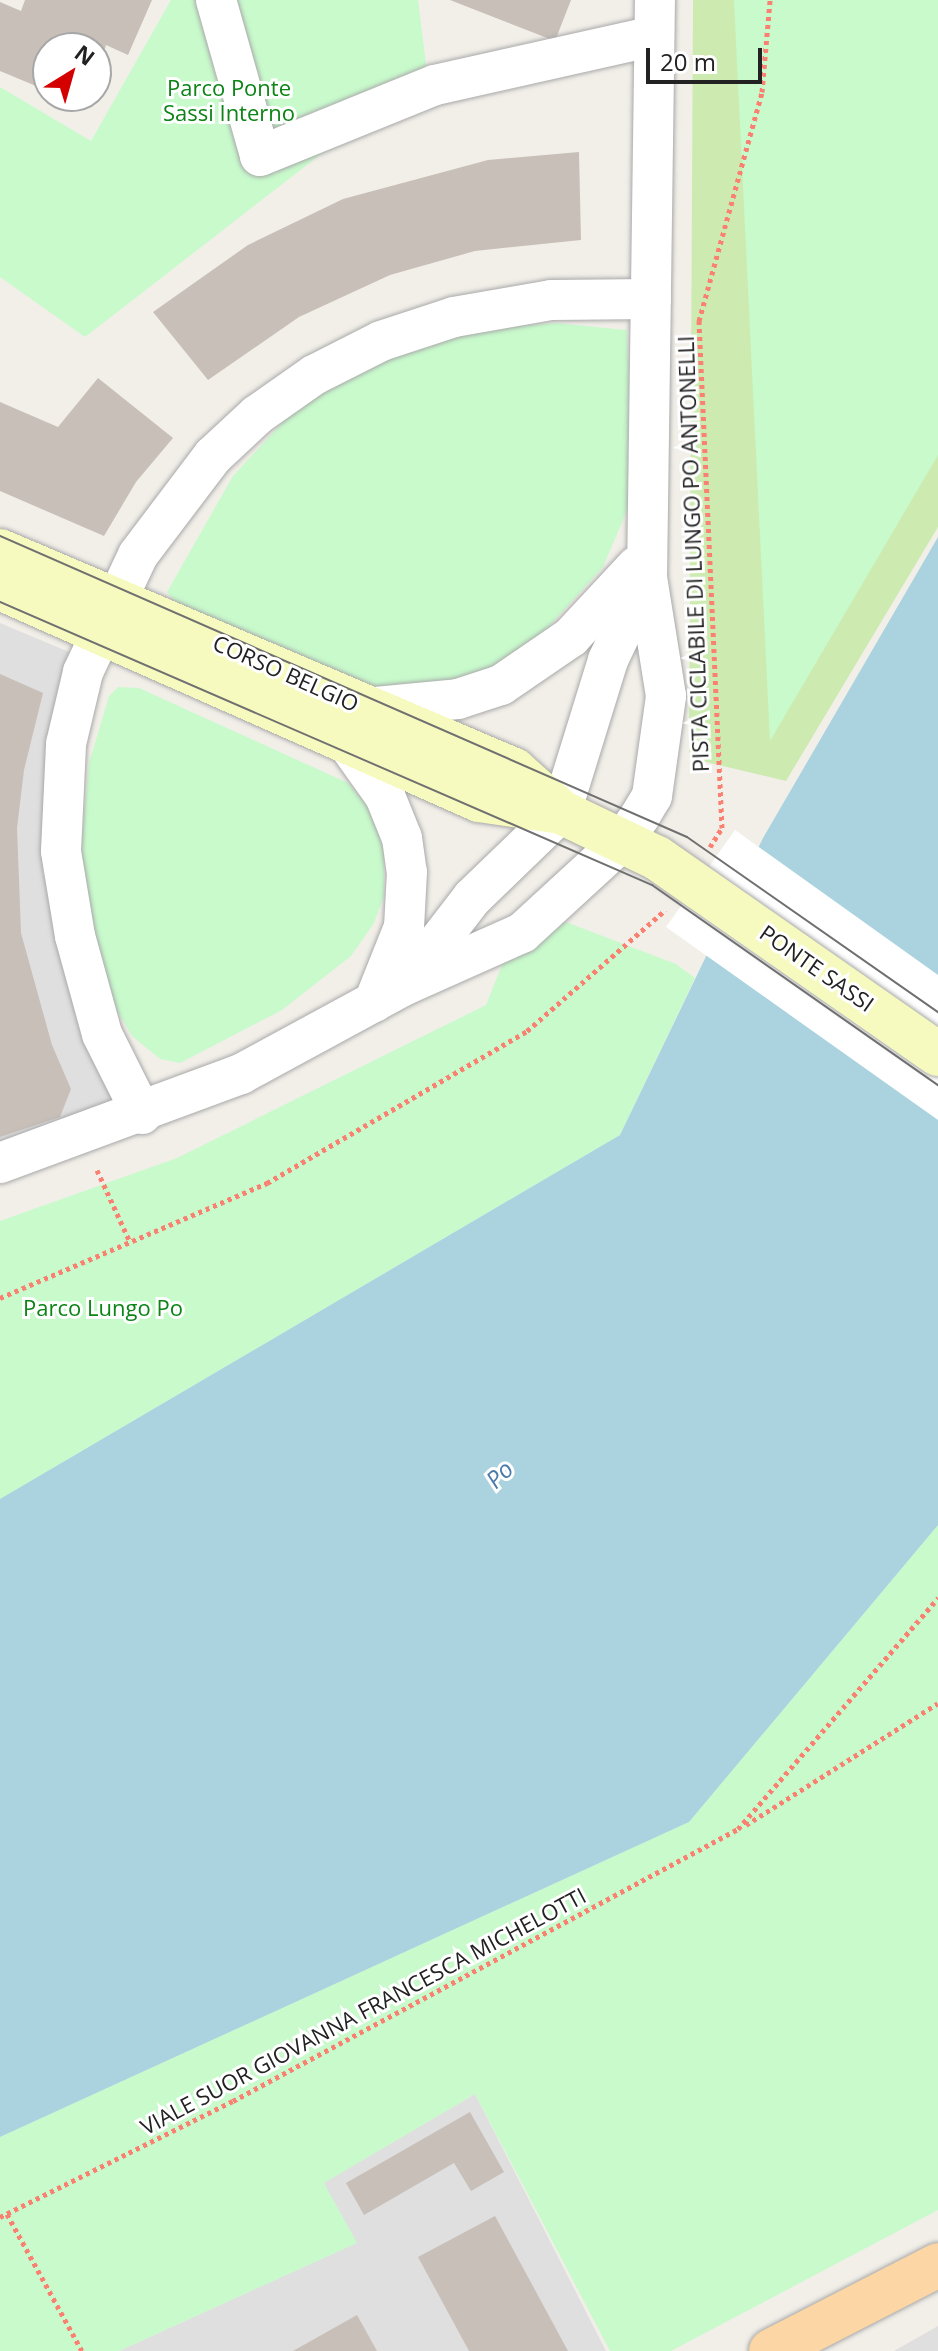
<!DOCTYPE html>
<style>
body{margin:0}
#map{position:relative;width:938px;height:2351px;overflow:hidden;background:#f2efe9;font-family:"Open Sans",sans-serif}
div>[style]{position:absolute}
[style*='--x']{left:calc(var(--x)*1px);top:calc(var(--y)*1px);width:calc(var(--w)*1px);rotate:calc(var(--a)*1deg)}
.residential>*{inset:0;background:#e0dfdf}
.grass>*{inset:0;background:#cdebb0}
.park>*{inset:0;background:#c8facc}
.water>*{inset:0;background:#aad3df}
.pier>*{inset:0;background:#fff}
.building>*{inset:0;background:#c7bfb8}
.path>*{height:5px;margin-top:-2.5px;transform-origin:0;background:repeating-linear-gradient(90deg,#fa8072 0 4px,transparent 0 8px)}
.roads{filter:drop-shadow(0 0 2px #a9a9a9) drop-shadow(0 0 2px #a9a9a9)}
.minor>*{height:40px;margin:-20px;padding:0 20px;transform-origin:20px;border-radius:20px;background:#fff}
.secondary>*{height:44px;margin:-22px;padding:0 22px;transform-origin:22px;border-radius:22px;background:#f7fabf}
.primary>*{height:44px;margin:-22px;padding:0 22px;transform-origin:22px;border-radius:22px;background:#fcd6a4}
.tram>*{height:2px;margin:-1px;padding:0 1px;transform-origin:1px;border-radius:1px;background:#707070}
span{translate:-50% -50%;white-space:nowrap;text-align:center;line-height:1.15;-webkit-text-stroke:6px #fff;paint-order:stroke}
.park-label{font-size:22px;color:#0c8416}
.street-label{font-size:22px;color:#222}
.water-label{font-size:24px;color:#4a7aab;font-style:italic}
.north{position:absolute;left:32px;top:32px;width:80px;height:80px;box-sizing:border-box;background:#fff;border:2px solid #a7a7a7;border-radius:50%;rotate:37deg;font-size:22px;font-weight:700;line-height:32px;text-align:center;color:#222}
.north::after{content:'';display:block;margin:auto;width:28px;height:36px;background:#d40000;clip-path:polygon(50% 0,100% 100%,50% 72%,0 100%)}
.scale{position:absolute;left:646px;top:48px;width:116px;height:36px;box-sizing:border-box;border:4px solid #222;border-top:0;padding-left:10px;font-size:24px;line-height:28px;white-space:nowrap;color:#222;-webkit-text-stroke:6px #fff;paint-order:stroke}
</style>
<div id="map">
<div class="residential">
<i style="clip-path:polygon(0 623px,69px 652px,50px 728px,43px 872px,82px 1037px,119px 1106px,0 1145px)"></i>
<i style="clip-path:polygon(475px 2094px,606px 2351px,119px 2351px,356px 2243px,323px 2183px)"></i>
<i style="clip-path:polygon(938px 2326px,938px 2351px,894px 2351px)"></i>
</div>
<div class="grass">
<i style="clip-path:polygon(693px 0,938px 0,938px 527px,786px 781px,689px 758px)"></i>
</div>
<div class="park">
<i style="clip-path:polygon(171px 0,418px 0,427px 72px,85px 337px,0 277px,0 87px,91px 141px)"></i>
<i style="clip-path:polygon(734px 0,938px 0,938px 455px,770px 741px)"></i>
<i style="clip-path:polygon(555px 323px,627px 330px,634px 494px,603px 567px,523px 655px,495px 673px,387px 692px,175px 602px,167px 592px,233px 476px,292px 412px,356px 369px,475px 330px)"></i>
<i style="clip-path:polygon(118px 687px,139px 688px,348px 783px,375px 815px,384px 841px,384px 896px,374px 923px,351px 956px,282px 1010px,180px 1063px,160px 1059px,132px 1036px,111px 1000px,94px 937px,81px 848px,89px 763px,109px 696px)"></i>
<i style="clip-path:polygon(545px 914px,676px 964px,695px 978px,620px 1135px,0 1499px,0 1221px,177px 1158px,486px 1005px,504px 960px)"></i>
<i style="clip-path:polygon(938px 1525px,938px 2210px,671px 2351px,610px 2351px,475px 2094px,324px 2183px,357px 2243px,119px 2351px,0 2351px,0 2137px,689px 1822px)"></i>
</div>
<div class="water">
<i style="clip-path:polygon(938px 537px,938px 1525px,689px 1822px,0 2137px,0 1499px,620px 1135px,763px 838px)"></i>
</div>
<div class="pier">
<i style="clip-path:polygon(735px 830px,938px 975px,938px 1120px,666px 927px)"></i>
</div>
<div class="building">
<i style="clip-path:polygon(25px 0,152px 0,128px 55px,106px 45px,96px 81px,96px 48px,48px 48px,48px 91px,0 71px,0 2px,21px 11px)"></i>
<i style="clip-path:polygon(450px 0,571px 0,555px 41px)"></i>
<i style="clip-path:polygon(58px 96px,90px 96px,85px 107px)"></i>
<i style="clip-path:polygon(579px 152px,581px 240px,475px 251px,390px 275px,299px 317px,208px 380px,153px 312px,248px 245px,343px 199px,488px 160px)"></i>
<i style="clip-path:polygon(98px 378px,173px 438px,136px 482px,104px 536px,0 491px,0 402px,58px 427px)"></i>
<i style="clip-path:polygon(0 674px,43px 693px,24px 770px,17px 828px,21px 933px,52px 1045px,71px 1089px,60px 1117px,0 1137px)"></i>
<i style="clip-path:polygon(470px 2112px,504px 2172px,471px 2191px,454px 2163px,364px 2215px,346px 2183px)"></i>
<i style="clip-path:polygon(495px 2216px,568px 2351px,469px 2351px,418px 2257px)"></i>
<i style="clip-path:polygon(357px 2315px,377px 2351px,293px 2351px)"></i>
</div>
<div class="path">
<i style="--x:710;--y:847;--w:22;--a:-58"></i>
<i style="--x:722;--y:828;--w:508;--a:-92.6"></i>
<i style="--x:699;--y:321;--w:238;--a:-74.6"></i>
<i style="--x:762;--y:92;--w:92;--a:-85"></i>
<i style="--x:97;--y:1170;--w:79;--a:65.4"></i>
<i style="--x:0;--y:1298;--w:291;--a:-23.3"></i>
<i style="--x:267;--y:1183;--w:301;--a:-30.3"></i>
<i style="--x:527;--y:1031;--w:184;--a:-41.2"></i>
<i style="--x:746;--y:1825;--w:227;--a:-32.4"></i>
<i style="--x:7;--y:2214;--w:156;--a:61.3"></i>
<i style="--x:0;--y:2217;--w:260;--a:-26.5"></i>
<i style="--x:233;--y:2101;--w:574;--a:-28.31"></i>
<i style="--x:738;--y:1829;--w:306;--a:-49.1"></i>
</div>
<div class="roads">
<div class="minor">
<i style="--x:216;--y:0;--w:162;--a:74.2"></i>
<i style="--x:260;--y:156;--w:189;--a:-22.1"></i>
<i style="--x:435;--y:85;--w:224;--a:-12.6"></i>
<i style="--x:365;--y:708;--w:93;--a:-5.5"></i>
<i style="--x:458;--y:699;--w:45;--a:-18"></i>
<i style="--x:501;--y:685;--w:85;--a:-34.4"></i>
<i style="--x:571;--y:637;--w:97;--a:-47.1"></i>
<i style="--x:345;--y:740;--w:69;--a:54.5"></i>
<i style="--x:385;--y:796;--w:45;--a:68"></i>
<i style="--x:402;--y:838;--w:34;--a:82"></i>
<i style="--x:407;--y:872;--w:55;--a:93.1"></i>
<i style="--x:404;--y:927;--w:81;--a:111.8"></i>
<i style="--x:405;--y:985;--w:110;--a:-52.4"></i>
<i style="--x:472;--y:898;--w:124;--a:-44"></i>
<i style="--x:561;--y:812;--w:159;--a:-72.8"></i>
<i style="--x:608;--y:660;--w:91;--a:-64.6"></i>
<i style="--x:142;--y:1114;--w:89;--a:-116.6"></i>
<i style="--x:102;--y:1034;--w:102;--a:-105.4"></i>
<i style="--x:75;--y:936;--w:86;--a:-99.4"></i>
<i style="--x:61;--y:851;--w:107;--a:-87.3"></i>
<i style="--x:66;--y:744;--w:74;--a:-76.7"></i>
<i style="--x:83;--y:672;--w:129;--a:-64.8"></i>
<i style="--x:138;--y:555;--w:124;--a:-52.9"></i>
<i style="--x:213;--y:456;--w:60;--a:-43"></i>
<i style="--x:257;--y:415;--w:70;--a:-35.1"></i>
<i style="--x:314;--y:375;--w:75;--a:-26.9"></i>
<i style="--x:381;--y:341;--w:77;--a:-18.2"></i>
<i style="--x:454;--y:317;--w:98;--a:-9.9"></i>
<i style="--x:551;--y:300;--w:100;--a:-0.6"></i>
<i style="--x:0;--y:1163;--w:257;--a:-20.3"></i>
<i style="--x:241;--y:1074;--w:187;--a:-28.5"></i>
<i style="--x:405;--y:985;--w:128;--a:-24"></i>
<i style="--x:522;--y:933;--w:136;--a:-42.6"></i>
<i style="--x:622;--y:841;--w:31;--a:-54"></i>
<i style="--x:640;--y:816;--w:23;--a:-59"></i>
<i style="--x:652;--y:796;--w:101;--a:-82"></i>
<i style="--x:666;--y:696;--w:120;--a:-99.1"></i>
<i style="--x:647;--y:578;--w:578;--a:-89.21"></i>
</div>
<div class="secondary">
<i style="--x:0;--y:551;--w:559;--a:23.08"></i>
<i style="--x:514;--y:770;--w:63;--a:41.8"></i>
<i style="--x:0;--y:588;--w:524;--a:23.87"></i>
<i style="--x:479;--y:800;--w:83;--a:8.3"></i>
<i style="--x:561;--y:812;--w:106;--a:25.6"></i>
<i style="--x:657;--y:858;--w:343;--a:34.9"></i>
</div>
<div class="primary">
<i style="--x:771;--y:2351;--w:188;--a:-27.2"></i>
</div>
</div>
<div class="tram">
<i style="--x:0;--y:536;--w:750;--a:23.66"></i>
<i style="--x:687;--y:837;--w:306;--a:34.9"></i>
<i style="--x:0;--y:602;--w:711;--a:23.46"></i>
<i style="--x:652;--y:885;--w:349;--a:35"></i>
</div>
<div class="park-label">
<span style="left:229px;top:100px">Parco Ponte<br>Sassi Interno</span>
<span style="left:103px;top:1308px">Parco Lungo Po</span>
</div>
<div class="street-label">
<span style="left:693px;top:554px;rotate:-92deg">PISTA CICLABILE DI LUNGO PO ANTONELLI</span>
<span style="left:286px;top:673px;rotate:24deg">CORSO BELGIO</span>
<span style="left:817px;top:968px;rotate:35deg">PONTE SASSI</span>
<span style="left:363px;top:2011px;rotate:-28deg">VIALE SUOR GIOVANNA FRANCESCA MICHELOTTI</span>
</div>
<div class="water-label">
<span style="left:499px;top:1474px;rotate:-45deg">Po</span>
</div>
<div class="north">N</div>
<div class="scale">20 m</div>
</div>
